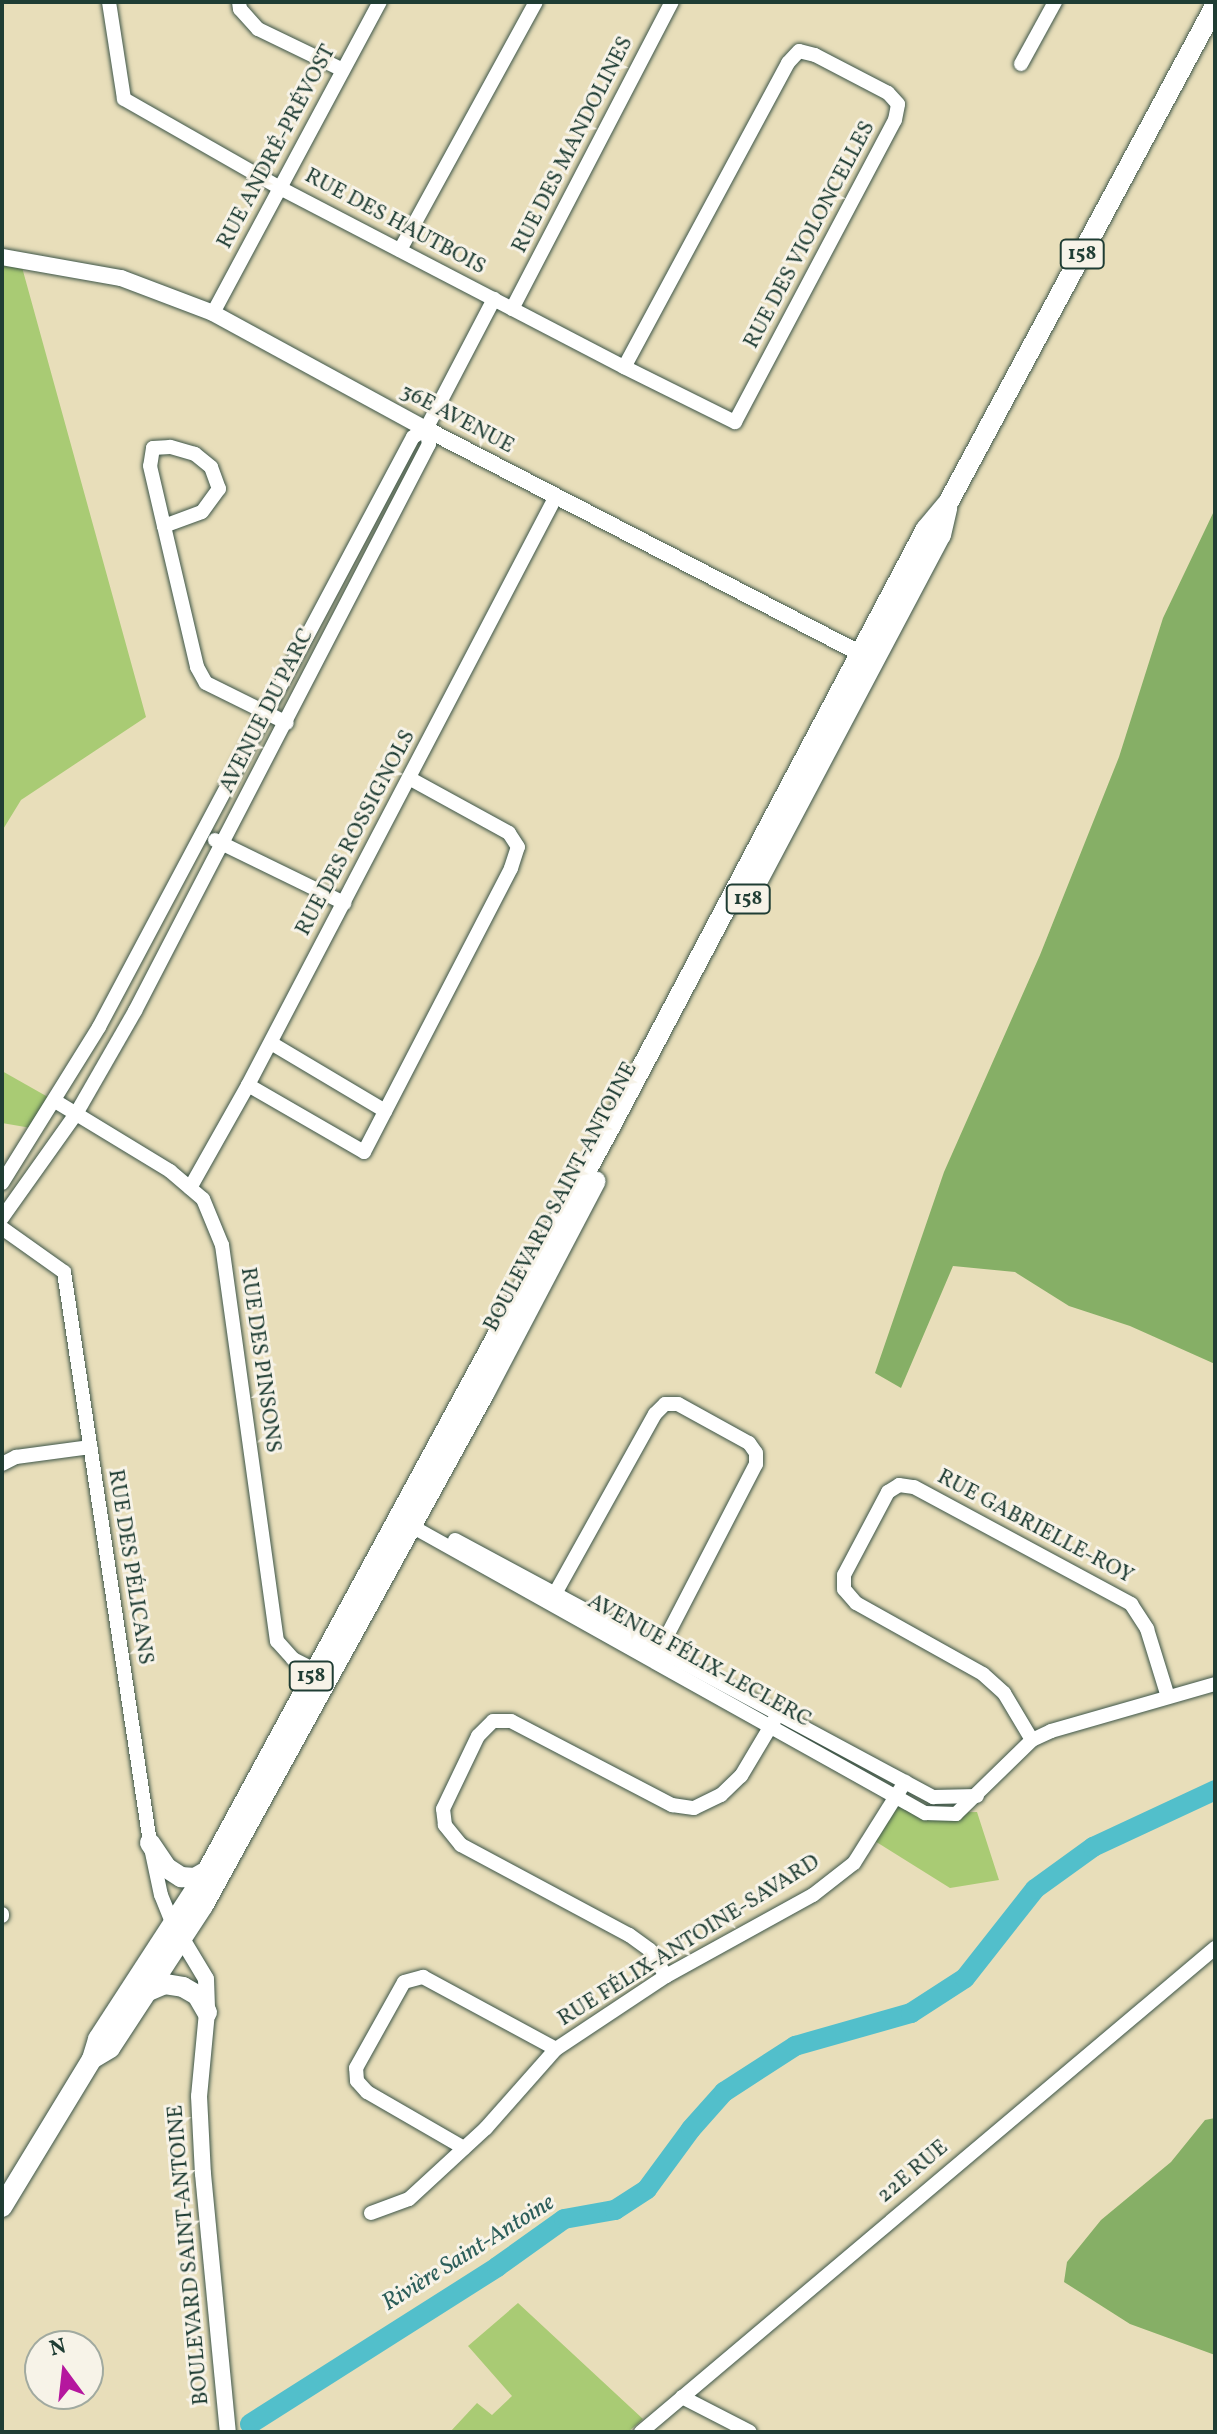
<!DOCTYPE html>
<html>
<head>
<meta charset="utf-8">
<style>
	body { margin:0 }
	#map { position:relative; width:1217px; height:2434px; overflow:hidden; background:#e8deba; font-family:Vollkorn,serif }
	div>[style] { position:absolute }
	.green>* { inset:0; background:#a9cb74 }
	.forest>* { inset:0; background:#86af66 }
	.river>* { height:20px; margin:-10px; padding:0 10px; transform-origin:10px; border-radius:10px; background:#52bfcb }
	.roads { filter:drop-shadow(0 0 2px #3d5548) drop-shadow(0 0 2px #3d5548) }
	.minor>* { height:14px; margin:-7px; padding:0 7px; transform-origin:7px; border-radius:7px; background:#fff }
	.tertiary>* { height:16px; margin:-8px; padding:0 8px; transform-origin:8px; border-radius:8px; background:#fff }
	.primary>* { height:20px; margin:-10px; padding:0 10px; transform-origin:10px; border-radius:10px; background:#fff }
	span { translate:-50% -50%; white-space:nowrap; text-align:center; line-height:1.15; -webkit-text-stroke:6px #f7f3e8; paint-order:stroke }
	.shield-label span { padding:2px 6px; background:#f7f3e8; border:2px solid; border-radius:6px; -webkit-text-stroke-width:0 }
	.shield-label { font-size:20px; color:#1f3d34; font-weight:700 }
	.street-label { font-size:22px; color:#1f3d34 }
	.water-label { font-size:24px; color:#2c5e5a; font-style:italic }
	.frame { position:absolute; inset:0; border:4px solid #1f3d34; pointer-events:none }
	.north { position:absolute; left:24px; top:2330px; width:80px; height:80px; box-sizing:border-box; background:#f7f3e8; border:2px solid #a1aaa0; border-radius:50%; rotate:345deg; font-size:22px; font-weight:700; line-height:32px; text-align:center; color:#1f3d34 }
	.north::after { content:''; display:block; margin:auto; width:28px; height:36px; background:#b5179e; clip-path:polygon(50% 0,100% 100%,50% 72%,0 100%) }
</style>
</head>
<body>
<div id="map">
	<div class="green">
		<div style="clip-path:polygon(2px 257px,20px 260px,146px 717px,21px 800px,2px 831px)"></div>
		<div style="clip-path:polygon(2px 1071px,55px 1101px,37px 1129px,2px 1123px)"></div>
		<div style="clip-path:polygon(896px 1796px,925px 1813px,977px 1812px,999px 1880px,950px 1888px,870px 1838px)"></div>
		<div style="clip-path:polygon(518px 2303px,643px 2419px,628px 2432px,450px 2432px,477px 2403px,492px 2415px,512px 2396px,468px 2346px)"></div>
	</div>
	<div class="forest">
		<div style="clip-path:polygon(1215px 509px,1215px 1364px,1130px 1326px,1069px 1306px,1015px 1272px,953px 1266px,901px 1388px,875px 1373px,944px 1172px,1040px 955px,1119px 757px,1163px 618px)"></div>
		<div style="clip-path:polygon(1215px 2118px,1215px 2355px,1130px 2324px,1064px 2282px,1067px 2262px,1101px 2220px,1171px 2162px,1205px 2120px)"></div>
	</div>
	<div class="river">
		<div style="left:250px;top:2424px;width:293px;rotate:-32.4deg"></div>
		<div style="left:497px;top:2267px;width:82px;rotate:-35.6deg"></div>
		<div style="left:564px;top:2219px;width:52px;rotate:-10deg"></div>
		<div style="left:615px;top:2210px;width:38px;rotate:-33deg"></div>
		<div style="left:647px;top:2189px;width:74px;rotate:-53.7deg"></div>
		<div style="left:691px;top:2129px;width:50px;rotate:-48.3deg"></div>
		<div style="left:724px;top:2092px;width:85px;rotate:-32.9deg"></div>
		<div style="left:795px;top:2046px;width:121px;rotate:-15.9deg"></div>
		<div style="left:911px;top:2013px;width:64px;rotate:-32.9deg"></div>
		<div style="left:965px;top:1978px;width:113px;rotate:-51.8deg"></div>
		<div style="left:1035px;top:1889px;width:72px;rotate:-35.9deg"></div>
		<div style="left:1093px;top:1847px;width:135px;rotate:-25deg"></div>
	</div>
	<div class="roads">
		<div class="minor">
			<div style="left:109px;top:2px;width:98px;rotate:81.2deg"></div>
			<div style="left:124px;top:99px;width:180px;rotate:29.7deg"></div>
			<div style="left:280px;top:188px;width:388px;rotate:27.5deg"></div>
			<div style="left:624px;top:367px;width:124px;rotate:26.4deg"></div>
			<div style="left:735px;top:422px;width:342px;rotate:-62.1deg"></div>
			<div style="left:895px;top:120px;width:16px;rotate:-79deg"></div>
			<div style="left:898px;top:104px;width:15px;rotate:-132deg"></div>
			<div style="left:888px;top:93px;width:82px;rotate:-152.5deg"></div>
			<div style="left:815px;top:55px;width:16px;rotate:-166deg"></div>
			<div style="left:799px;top:51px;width:16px;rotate:133deg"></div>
			<div style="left:788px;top:63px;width:345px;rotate:118.3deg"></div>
			<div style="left:239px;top:2px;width:7px;rotate:82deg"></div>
			<div style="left:240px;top:9px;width:27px;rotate:48deg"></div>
			<div style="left:258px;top:29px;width:94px;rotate:25.8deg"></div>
			<div style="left:1021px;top:64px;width:71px;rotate:-61.3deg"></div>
			<div style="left:400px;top:250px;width:283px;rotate:-61.3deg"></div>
			<div style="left:512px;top:309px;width:346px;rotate:-62.5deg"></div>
			<div style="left:213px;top:313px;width:353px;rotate:-61.8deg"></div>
			<div style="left:164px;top:526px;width:40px;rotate:-20.2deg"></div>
			<div style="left:202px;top:512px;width:29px;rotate:-54deg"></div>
			<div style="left:219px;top:489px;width:23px;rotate:-110deg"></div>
			<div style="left:211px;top:467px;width:21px;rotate:-141deg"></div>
			<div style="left:195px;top:454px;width:26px;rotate:-164deg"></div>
			<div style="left:170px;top:447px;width:17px;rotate:177deg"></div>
			<div style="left:153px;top:448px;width:18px;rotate:99deg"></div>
			<div style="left:150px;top:466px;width:62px;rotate:76.9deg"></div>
			<div style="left:164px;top:526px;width:145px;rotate:76.8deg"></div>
			<div style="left:197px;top:667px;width:18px;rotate:61deg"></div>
			<div style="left:206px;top:683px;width:90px;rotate:26.3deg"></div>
			<div style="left:215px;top:840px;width:144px;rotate:26deg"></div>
			<div style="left:271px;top:1043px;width:133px;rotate:30.8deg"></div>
			<div style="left:248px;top:1085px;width:134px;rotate:30deg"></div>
			<div style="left:364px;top:1152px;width:320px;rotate:-62.6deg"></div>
			<div style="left:511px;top:868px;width:22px;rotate:-72deg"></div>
			<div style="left:518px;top:847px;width:17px;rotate:-123deg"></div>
			<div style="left:509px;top:833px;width:114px;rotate:-151.2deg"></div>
			<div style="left:55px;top:1101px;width:135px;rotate:31.3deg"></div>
			<div style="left:170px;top:1171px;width:43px;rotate:40.3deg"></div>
			<div style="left:203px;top:1199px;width:50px;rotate:67.6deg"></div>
			<div style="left:222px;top:1245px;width:400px;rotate:82.1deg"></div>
			<div style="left:277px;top:1641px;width:24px;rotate:48deg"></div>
			<div style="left:293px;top:1659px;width:33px;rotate:27deg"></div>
			<div style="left:2px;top:1183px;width:184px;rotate:-58.1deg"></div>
			<div style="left:99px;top:1027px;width:668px;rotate:-61.98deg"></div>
			<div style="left:413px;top:437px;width:15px;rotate:-32deg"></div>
			<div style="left:426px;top:429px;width:147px;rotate:-62.4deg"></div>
			<div style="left:190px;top:1188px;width:118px;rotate:-60.6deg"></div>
			<div style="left:248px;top:1085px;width:665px;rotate:-62.39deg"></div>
			<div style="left:2px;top:1218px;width:128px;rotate:-54.6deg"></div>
			<div style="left:76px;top:1114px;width:119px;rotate:-60.2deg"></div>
			<div style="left:135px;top:1011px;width:639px;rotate:-62.59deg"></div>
			<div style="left:429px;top:444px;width:15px;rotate:-101deg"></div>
			<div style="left:2px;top:1228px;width:76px;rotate:35.4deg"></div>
			<div style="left:64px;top:1272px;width:577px;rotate:81.43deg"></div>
			<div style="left:150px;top:1843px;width:53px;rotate:78.1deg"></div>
			<div style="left:161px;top:1895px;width:32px;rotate:68deg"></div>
			<div style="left:2px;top:1464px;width:16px;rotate:-27deg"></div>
			<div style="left:16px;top:1457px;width:75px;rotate:-7.7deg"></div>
			<div style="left:406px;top:1523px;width:595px;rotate:29.2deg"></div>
			<div style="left:925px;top:1813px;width:31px;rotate:2deg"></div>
			<div style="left:956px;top:1814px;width:106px;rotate:-44.2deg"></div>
			<div style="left:1032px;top:1740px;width:21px;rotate:-25deg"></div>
			<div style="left:1051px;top:1731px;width:171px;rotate:-16deg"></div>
			<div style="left:455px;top:1540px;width:543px;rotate:28.27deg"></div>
			<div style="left:933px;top:1797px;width:44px;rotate:-1.3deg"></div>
			<div style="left:552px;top:1599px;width:212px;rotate:-60.9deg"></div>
			<div style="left:655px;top:1414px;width:14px;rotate:-45deg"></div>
			<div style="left:665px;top:1404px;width:13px"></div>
			<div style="left:678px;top:1404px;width:81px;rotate:28.8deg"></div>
			<div style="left:749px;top:1443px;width:12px;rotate:55deg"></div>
			<div style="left:756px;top:1453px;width:11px;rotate:90deg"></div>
			<div style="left:756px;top:1464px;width:215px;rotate:117.4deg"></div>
			<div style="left:1032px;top:1740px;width:55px;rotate:-120.8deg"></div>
			<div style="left:1004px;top:1693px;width:28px;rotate:-138deg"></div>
			<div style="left:983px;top:1674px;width:145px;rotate:-150.8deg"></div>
			<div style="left:856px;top:1603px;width:18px;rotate:-131deg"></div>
			<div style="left:844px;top:1589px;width:14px;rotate:-90deg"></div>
			<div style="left:844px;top:1575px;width:94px;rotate:-62.1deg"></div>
			<div style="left:888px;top:1492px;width:13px;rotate:-32deg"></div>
			<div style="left:899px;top:1485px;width:15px;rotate:8deg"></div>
			<div style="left:914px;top:1487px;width:247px;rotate:28.3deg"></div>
			<div style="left:1131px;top:1604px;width:30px;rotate:57deg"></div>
			<div style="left:1147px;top:1629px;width:71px;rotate:72.8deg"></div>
			<div style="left:2px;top:1914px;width:2px;rotate:90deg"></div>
			<div style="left:666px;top:1976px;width:31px;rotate:-122deg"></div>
			<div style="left:650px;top:1950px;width:26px;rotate:-144deg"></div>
			<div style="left:629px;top:1935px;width:191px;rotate:-151.8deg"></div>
			<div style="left:461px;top:1845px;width:26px;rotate:-129deg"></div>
			<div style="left:445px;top:1825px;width:16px;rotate:-97deg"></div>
			<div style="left:443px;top:1809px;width:81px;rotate:-64.4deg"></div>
			<div style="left:478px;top:1736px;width:21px;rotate:-45deg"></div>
			<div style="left:493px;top:1721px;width:18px"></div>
			<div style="left:511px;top:1721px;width:182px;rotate:27.6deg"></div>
			<div style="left:672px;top:1805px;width:22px;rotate:8deg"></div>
			<div style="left:694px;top:1808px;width:30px;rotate:-26deg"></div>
			<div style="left:721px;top:1795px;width:28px;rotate:-44deg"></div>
			<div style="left:741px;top:1776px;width:72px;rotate:-59.2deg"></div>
			<div style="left:464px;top:2148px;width:112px;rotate:-150deg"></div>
			<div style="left:367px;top:2092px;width:15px;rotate:-132deg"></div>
			<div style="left:357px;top:2081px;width:13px;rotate:-94deg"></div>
			<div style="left:356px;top:2068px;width:98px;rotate:-60.8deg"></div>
			<div style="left:404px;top:1982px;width:20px;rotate:-15deg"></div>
			<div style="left:423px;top:1977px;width:151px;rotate:28.4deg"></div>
			<div style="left:371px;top:2213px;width:40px;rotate:-20.2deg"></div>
			<div style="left:409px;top:2199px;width:105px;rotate:-42.7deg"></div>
			<div style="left:486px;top:2128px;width:106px;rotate:-48.5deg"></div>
			<div style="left:556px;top:2049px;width:132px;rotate:-33.6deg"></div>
			<div style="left:666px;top:1976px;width:168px;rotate:-28.9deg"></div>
			<div style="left:813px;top:1895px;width:52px;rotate:-38deg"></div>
			<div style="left:854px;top:1863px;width:96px;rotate:-57.8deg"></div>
			<div style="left:682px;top:2397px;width:76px;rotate:27.2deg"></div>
			<div style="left:641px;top:2432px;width:751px;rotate:-40.14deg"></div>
		</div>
		<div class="tertiary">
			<div style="left:2px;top:257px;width:121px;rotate:10deg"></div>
			<div style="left:121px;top:278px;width:98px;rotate:20.8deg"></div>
			<div style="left:213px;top:313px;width:243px;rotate:28.6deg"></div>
			<div style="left:426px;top:429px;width:501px;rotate:27.33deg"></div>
			<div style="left:176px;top:1929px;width:58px;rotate:59deg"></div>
			<div style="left:206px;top:1979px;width:33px;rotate:88deg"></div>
			<div style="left:207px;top:2012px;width:84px;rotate:95.4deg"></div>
			<div style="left:199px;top:2096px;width:78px;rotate:87.1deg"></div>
			<div style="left:203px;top:2174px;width:259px;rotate:84.5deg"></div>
		</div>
		<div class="primary">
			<div style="left:748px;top:899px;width:412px;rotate:-62.1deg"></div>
			<div style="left:941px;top:535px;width:28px;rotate:-77deg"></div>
			<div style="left:150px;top:1843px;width:30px;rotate:56deg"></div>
			<div style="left:167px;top:1868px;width:17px;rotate:33deg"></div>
			<div style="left:181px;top:1877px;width:14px;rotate:4deg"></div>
			<div style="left:195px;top:1878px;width:14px;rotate:-30deg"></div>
			<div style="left:146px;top:1992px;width:21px;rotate:-23deg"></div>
			<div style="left:165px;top:1984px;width:18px;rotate:9deg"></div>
			<div style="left:183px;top:1987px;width:16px;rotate:30deg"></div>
			<div style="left:197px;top:1995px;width:20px;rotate:60deg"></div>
			<div style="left:92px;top:2059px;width:21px;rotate:-31deg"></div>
			<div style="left:110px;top:2048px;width:170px;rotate:-56.8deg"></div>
			<div style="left:203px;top:1906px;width:586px;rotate:-61.25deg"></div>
			<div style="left:485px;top:1392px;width:238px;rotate:-62.3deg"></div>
			<div style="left:2px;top:2207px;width:173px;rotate:-58.7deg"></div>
			<div style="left:92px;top:2059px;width:21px;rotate:-73deg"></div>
			<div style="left:98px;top:2039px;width:200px;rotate:-57deg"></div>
			<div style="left:207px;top:1871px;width:842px;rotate:-61.55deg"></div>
			<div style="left:608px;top:1131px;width:681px;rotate:-62.16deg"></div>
			<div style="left:926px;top:529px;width:34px;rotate:-50deg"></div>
			<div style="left:948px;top:503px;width:564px;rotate:-61.75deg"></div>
		</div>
	</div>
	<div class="shield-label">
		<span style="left:1082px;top:254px">158</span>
		<span style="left:748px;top:899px">158</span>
		<span style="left:311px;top:1676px">158</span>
	</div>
	<div class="street-label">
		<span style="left:573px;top:145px;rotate:-63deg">RUE DES MANDOLINES</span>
		<span style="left:277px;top:147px;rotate:-62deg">RUE ANDRÉ-PRÉVOST</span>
		<span style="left:395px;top:222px;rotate:28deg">RUE DES HAUTBOIS</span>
		<span style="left:810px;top:235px;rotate:-62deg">RUE DES VIOLONCELLES</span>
		<span style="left:457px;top:419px;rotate:28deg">36E AVENUE</span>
		<span style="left:267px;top:711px;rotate:-63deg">AVENUE DU PARC</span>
		<span style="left:356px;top:833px;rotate:-62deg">RUE DES ROSSIGNOLS</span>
		<span style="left:561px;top:1197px;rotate:-62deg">BOULEVARD SAINT-ANTOINE</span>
		<span style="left:260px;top:1360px;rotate:82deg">RUE DES PINSONS</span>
		<span style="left:1035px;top:1527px;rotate:28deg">RUE GABRIELLE-ROY</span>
		<span style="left:130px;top:1567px;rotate:81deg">RUE DES PÉLICANS</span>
		<span style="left:699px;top:1661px;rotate:29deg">AVENUE FÉLIX-LECLERC</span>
		<span style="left:689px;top:1941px;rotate:-32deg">RUE FÉLIX-ANTOINE-SAVARD</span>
		<span style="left:913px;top:2172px;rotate:-40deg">22E RUE</span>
		<span style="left:189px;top:2255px;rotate:-95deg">BOULEVARD SAINT-ANTOINE</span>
	</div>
	<div class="water-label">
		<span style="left:469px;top:2254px;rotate:-32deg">Rivière Saint-Antoine</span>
	</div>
	<div class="frame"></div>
	<div class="north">N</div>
</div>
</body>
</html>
